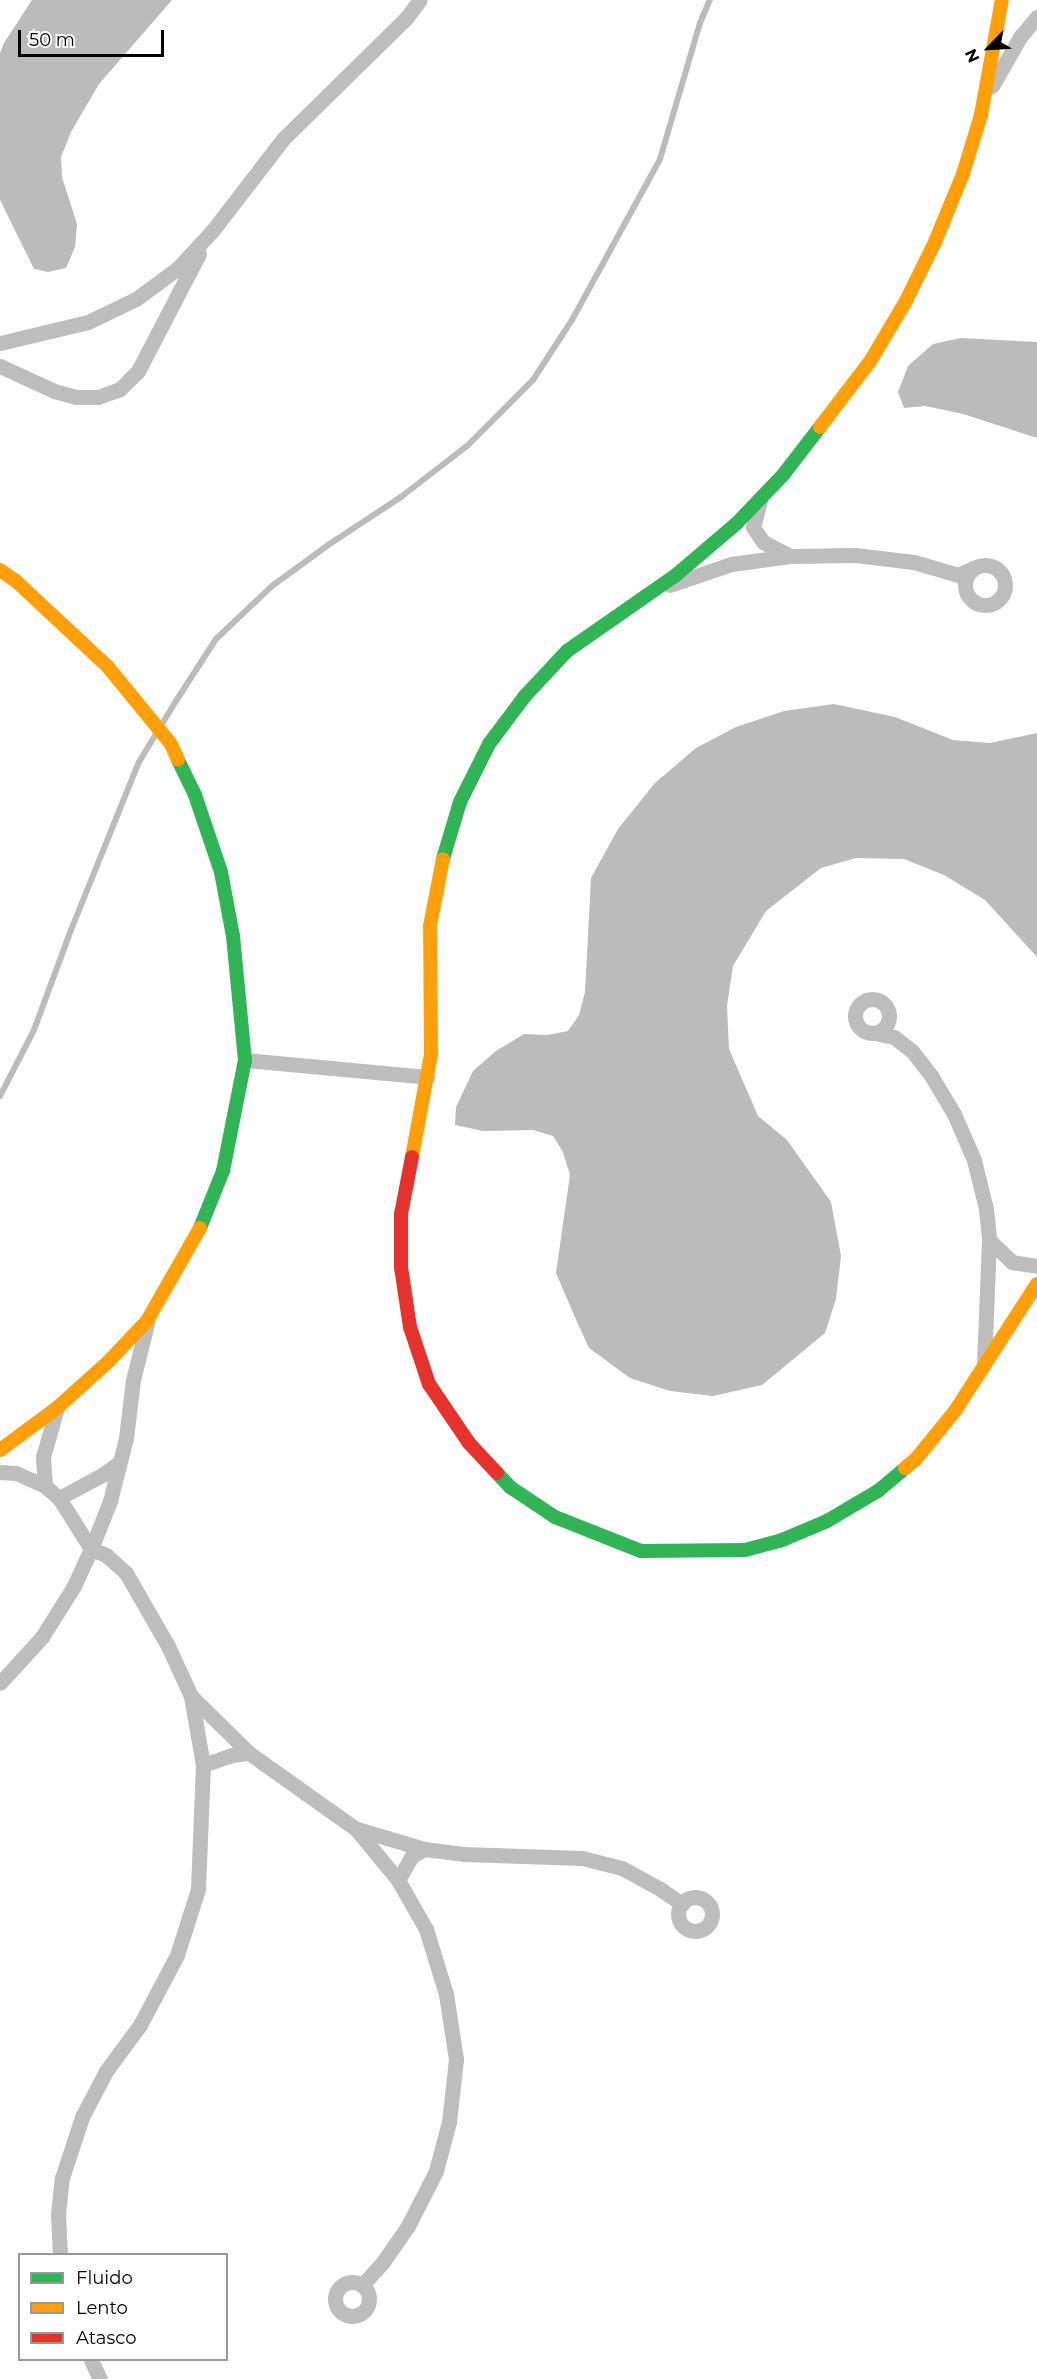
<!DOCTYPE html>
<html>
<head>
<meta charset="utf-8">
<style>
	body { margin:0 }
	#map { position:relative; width:1037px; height:2379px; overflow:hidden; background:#fff; font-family:Montserrat,sans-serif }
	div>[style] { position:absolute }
	.water>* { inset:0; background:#bbb }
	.stream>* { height:6px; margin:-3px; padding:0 3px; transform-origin:3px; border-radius:3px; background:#bbb }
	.street>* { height:15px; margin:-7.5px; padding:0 7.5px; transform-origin:7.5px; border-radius:7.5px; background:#bdbdbd }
	.street>.ring { margin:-7.5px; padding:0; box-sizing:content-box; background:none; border:15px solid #bdbdbd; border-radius:50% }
	.fast>* { height:14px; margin:-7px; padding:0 7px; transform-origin:7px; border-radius:7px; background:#30b455 }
	.slow>* { height:14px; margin:-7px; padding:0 7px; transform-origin:7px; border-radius:7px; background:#ff9f0a }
	.jam>* { height:14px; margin:-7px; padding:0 7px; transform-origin:7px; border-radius:7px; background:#e5322d }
	span { translate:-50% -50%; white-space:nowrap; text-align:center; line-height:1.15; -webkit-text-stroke:4.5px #fff; paint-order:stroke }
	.legend { position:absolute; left:18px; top:2253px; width:210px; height:108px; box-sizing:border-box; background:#fff; border:2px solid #999; margin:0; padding:8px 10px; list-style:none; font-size:18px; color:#000 }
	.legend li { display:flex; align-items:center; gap:12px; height:30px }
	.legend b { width:30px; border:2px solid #999 }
	.north { position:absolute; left:959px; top:18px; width:60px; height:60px; -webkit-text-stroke:4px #fff; paint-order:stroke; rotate:245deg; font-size:16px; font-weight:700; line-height:24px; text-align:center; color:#000 }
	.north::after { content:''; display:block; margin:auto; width:21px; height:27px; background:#000; clip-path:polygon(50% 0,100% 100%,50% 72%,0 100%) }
	.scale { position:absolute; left:18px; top:30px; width:146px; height:27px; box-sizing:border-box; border:3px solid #000; border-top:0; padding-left:8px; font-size:18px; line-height:21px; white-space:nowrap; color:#000; -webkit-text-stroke:4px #fff; paint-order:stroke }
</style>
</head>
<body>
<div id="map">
	<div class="water">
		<div style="clip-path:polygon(32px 0,172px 0,99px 84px,71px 132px,61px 157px,62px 177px,77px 224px,75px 247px,66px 268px,48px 272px,34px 269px,0 200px,0 53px,4px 43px)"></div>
		<div style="clip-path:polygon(961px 338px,1037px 342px,1037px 438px,963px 414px,925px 406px,904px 408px,898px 392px,908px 366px,933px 344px)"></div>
		<div style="clip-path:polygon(834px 704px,895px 717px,953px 740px,990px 743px,1037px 733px,1037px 957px,985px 900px,944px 875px,904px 859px,856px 858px,821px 868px,766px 911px,733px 966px,727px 1006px,729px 1049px,758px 1116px,787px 1140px,831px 1202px,841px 1256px,836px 1299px,825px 1333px,762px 1385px,713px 1396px,670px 1391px,630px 1378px,589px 1348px,577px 1322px,556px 1273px,570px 1175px,563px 1152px,553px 1136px,533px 1130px,483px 1131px,455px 1125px,456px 1107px,473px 1071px,496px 1051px,524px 1034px,547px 1035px,568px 1031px,579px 1015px,585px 992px,591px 878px,618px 829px,655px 783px,696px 748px,736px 727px,784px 711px)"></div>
	</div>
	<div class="stream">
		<div style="left:0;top:1096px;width:74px;rotate:-62.7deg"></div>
		<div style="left:34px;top:1030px;width:107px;rotate:-69.7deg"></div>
		<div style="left:71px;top:930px;width:181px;rotate:-68deg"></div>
		<div style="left:139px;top:762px;width:71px;rotate:-58.8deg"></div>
		<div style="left:176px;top:701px;width:74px;rotate:-57.2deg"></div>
		<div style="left:216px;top:639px;width:77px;rotate:-43.4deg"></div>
		<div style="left:272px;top:586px;width:73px;rotate:-36.1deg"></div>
		<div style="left:331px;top:543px;width:84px;rotate:-33.3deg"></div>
		<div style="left:401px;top:497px;width:83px;rotate:-37.7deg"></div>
		<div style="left:467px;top:446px;width:93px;rotate:-45deg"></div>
		<div style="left:533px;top:380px;width:72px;rotate:-57deg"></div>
		<div style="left:572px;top:320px;width:183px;rotate:-61.3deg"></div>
		<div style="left:660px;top:159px;width:142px;rotate:-73.6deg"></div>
		<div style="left:700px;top:23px;width:25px;rotate:-67deg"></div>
	</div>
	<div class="street">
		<div style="left:992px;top:86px;width:56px;rotate:-60.3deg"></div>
		<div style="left:1020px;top:37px;width:26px;rotate:-50deg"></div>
		<div style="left:0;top:343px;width:90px;rotate:-13.4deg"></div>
		<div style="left:88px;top:322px;width:53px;rotate:-25.6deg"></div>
		<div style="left:136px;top:299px;width:52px;rotate:-36.4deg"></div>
		<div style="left:178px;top:268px;width:52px;rotate:-47.4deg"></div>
		<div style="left:213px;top:230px;width:115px;rotate:-52.4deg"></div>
		<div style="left:283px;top:139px;width:174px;rotate:-44.5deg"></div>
		<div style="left:407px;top:17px;width:21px;rotate:-53deg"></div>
		<div style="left:0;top:366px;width:60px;rotate:24.8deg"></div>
		<div style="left:54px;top:391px;width:23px;rotate:15deg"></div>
		<div style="left:76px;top:397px;width:22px"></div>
		<div style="left:98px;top:397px;width:23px;rotate:-20deg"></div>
		<div style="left:120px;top:389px;width:25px;rotate:-45deg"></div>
		<div style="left:138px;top:371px;width:132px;rotate:-62.5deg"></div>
		<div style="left:760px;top:501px;width:27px;rotate:105deg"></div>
		<div style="left:753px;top:527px;width:18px;rotate:56deg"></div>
		<div style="left:763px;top:542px;width:31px;rotate:27deg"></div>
		<div class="ring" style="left:965px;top:565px;width:25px;height:25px"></div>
		<div style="left:670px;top:585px;width:65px;rotate:-19deg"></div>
		<div style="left:731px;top:564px;width:61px;rotate:-7.6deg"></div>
		<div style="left:791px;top:556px;width:64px;rotate:-0.9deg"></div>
		<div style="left:855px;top:555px;width:59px;rotate:6.8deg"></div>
		<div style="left:914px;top:562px;width:46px;rotate:16.5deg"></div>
		<div style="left:958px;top:575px;width:17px;rotate:-25deg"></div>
		<div class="ring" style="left:855px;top:999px;width:19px;height:19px"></div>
		<div style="left:875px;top:1033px;width:19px;rotate:12deg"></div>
		<div style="left:894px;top:1037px;width:23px;rotate:38deg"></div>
		<div style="left:912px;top:1051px;width:33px;rotate:52deg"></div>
		<div style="left:932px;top:1077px;width:43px;rotate:59.3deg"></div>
		<div style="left:954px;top:1114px;width:50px;rotate:66.5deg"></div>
		<div style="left:974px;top:1160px;width:50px;rotate:76.2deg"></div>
		<div style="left:986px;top:1209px;width:31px;rotate:84deg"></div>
		<div style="left:989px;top:1240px;width:123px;rotate:92.3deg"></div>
		<div style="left:245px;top:1060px;width:183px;rotate:5.3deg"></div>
		<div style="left:989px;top:1240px;width:32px;rotate:44deg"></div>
		<div style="left:1012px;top:1262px;width:25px;rotate:9deg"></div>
		<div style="left:0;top:1472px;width:16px;rotate:4deg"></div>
		<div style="left:16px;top:1473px;width:32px;rotate:24deg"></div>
		<div style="left:45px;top:1486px;width:18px;rotate:41deg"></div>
		<div style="left:59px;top:1498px;width:60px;rotate:57.9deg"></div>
		<div style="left:91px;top:1549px;width:41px;rotate:114.7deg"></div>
		<div style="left:74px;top:1586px;width:60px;rotate:122.1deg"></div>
		<div style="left:42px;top:1637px;width:62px;rotate:132.4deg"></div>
		<div style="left:45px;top:1486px;width:29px;rotate:-94deg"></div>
		<div style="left:43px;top:1457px;width:51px;rotate:-74.1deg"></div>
		<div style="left:59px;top:1498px;width:49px;rotate:-28.1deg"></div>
		<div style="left:102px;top:1475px;width:21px;rotate:-35deg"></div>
		<div style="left:191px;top:1696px;width:81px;rotate:44.5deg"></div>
		<div style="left:249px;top:1753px;width:131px;rotate:35.4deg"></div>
		<div style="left:356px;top:1829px;width:66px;rotate:50.5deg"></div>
		<div style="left:398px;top:1880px;width:56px;rotate:60.3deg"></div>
		<div style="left:426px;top:1929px;width:68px;rotate:72.9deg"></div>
		<div style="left:446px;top:1994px;width:66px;rotate:81.3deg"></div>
		<div style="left:456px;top:2059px;width:63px;rotate:96.3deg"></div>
		<div style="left:449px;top:2122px;width:51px;rotate:104.9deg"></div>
		<div style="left:436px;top:2171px;width:62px;rotate:117deg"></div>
		<div style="left:408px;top:2226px;width:44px;rotate:124.8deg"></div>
		<div style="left:383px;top:2262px;width:31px;rotate:132deg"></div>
		<div style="left:203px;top:1765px;width:31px;rotate:-19deg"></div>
		<div style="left:232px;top:1755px;width:17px;rotate:-7deg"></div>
		<div style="left:357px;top:1829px;width:70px;rotate:16.6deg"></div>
		<div style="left:424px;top:1849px;width:38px;rotate:7deg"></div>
		<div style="left:462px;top:1854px;width:120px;rotate:1.9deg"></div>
		<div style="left:582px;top:1858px;width:41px;rotate:14deg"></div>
		<div style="left:622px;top:1868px;width:43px;rotate:28.9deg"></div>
		<div style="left:660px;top:1889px;width:27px;rotate:34deg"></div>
		<div style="left:398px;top:1880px;width:28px;rotate:-60deg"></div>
		<div style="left:412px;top:1856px;width:14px;rotate:-30deg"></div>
		<div class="ring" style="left:678px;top:1897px;width:19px;height:19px"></div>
		<div style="left:60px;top:2254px;width:40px;rotate:-92.9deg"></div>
		<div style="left:58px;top:2214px;width:36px;rotate:-84deg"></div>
		<div style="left:62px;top:2178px;width:64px;rotate:-71.8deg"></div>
		<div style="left:82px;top:2117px;width:52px;rotate:-62.4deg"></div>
		<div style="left:106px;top:2071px;width:57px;rotate:-53.5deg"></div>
		<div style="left:140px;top:2025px;width:79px;rotate:-62.1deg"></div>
		<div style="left:177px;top:1955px;width:69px;rotate:-72.3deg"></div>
		<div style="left:198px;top:1889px;width:124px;rotate:-87.7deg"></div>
		<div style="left:203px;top:1765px;width:70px;rotate:-99.9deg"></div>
		<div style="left:191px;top:1696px;width:55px;rotate:-114.7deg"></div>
		<div style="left:168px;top:1646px;width:84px;rotate:-119.9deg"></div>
		<div style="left:126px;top:1573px;width:27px;rotate:-138deg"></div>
		<div style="left:106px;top:1555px;width:16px;rotate:-158deg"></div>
		<div style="left:91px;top:1549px;width:52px;rotate:-68.4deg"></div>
		<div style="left:110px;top:1501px;width:65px;rotate:-75.7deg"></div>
		<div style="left:126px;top:1438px;width:58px;rotate:-83.1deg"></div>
		<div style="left:133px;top:1380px;width:58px;rotate:-76deg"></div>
		<div class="ring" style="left:335px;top:2282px;width:19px;height:19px"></div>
		<div style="left:91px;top:2360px;width:21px;rotate:65deg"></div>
	</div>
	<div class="fast">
		<div style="left:178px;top:760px;width:39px;rotate:64deg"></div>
		<div style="left:195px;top:795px;width:81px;rotate:71.3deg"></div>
		<div style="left:221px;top:872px;width:65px;rotate:79.4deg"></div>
		<div style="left:233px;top:936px;width:125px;rotate:84.5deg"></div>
		<div style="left:245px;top:1060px;width:113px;rotate:101.2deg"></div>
		<div style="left:223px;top:1171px;width:61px;rotate:112deg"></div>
		<div style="left:443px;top:859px;width:59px;rotate:-73.4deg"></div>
		<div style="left:460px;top:802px;width:65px;rotate:-63.4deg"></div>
		<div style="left:489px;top:744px;width:60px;rotate:-53.1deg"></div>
		<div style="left:525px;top:696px;width:62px;rotate:-47deg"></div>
		<div style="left:567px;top:651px;width:133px;rotate:-34.9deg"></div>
		<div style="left:676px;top:575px;width:80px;rotate:-40.4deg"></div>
		<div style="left:737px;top:523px;width:66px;rotate:-46.2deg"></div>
		<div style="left:783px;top:475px;width:61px;rotate:-52.4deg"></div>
		<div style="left:497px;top:1473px;width:19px;rotate:47deg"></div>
		<div style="left:510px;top:1487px;width:54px;rotate:33.7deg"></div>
		<div style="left:555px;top:1517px;width:92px;rotate:21.6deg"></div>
		<div style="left:641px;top:1551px;width:104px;rotate:-0.6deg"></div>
		<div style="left:745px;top:1550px;width:38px;rotate:-15deg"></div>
		<div style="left:782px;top:1540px;width:49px;rotate:-22.9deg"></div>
		<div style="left:827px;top:1521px;width:59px;rotate:-30.5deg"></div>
		<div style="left:878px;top:1491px;width:35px;rotate:-40deg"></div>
	</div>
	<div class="slow">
		<div style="left:820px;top:427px;width:84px;rotate:-52.7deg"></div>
		<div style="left:871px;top:360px;width:69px;rotate:-59.3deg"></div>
		<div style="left:906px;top:301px;width:66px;rotate:-63.8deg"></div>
		<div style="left:935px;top:242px;width:74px;rotate:-67.6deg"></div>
		<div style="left:963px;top:174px;width:62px;rotate:-73deg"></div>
		<div style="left:981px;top:115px;width:117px;rotate:-79.7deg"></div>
		<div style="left:0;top:570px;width:21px;rotate:35deg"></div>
		<div style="left:17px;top:582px;width:125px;rotate:43deg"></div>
		<div style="left:108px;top:667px;width:99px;rotate:50.7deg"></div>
		<div style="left:171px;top:744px;width:17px;rotate:66deg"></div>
		<div style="left:412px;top:1157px;width:105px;rotate:-79.5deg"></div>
		<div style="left:431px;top:1054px;width:128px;rotate:-90.4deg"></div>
		<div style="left:430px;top:926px;width:68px;rotate:-79deg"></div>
		<div style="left:0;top:1450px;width:71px;rotate:-36.4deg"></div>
		<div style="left:57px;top:1408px;width:70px;rotate:-42.1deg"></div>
		<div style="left:109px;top:1361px;width:55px;rotate:-46.5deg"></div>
		<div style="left:147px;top:1321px;width:107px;rotate:-60.3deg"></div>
		<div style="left:905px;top:1468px;width:14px;rotate:-39deg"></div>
		<div style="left:916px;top:1459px;width:62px;rotate:-50.9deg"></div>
		<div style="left:955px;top:1411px;width:151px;rotate:-57.2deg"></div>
	</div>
	<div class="jam">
		<div style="left:412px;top:1157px;width:58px;rotate:100.9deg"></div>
		<div style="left:401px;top:1214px;width:53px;rotate:90deg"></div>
		<div style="left:401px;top:1267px;width:61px;rotate:81.5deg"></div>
		<div style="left:410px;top:1327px;width:60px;rotate:71.6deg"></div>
		<div style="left:429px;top:1384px;width:71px;rotate:55.9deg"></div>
		<div style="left:469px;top:1443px;width:41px;rotate:47deg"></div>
	</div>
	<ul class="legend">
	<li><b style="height:8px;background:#30b455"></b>Fluido</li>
	<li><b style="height:8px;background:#ff9f0a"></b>Lento</li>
	<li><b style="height:8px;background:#e5322d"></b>Atasco</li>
	</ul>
	<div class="north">N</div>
	<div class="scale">50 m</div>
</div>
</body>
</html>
